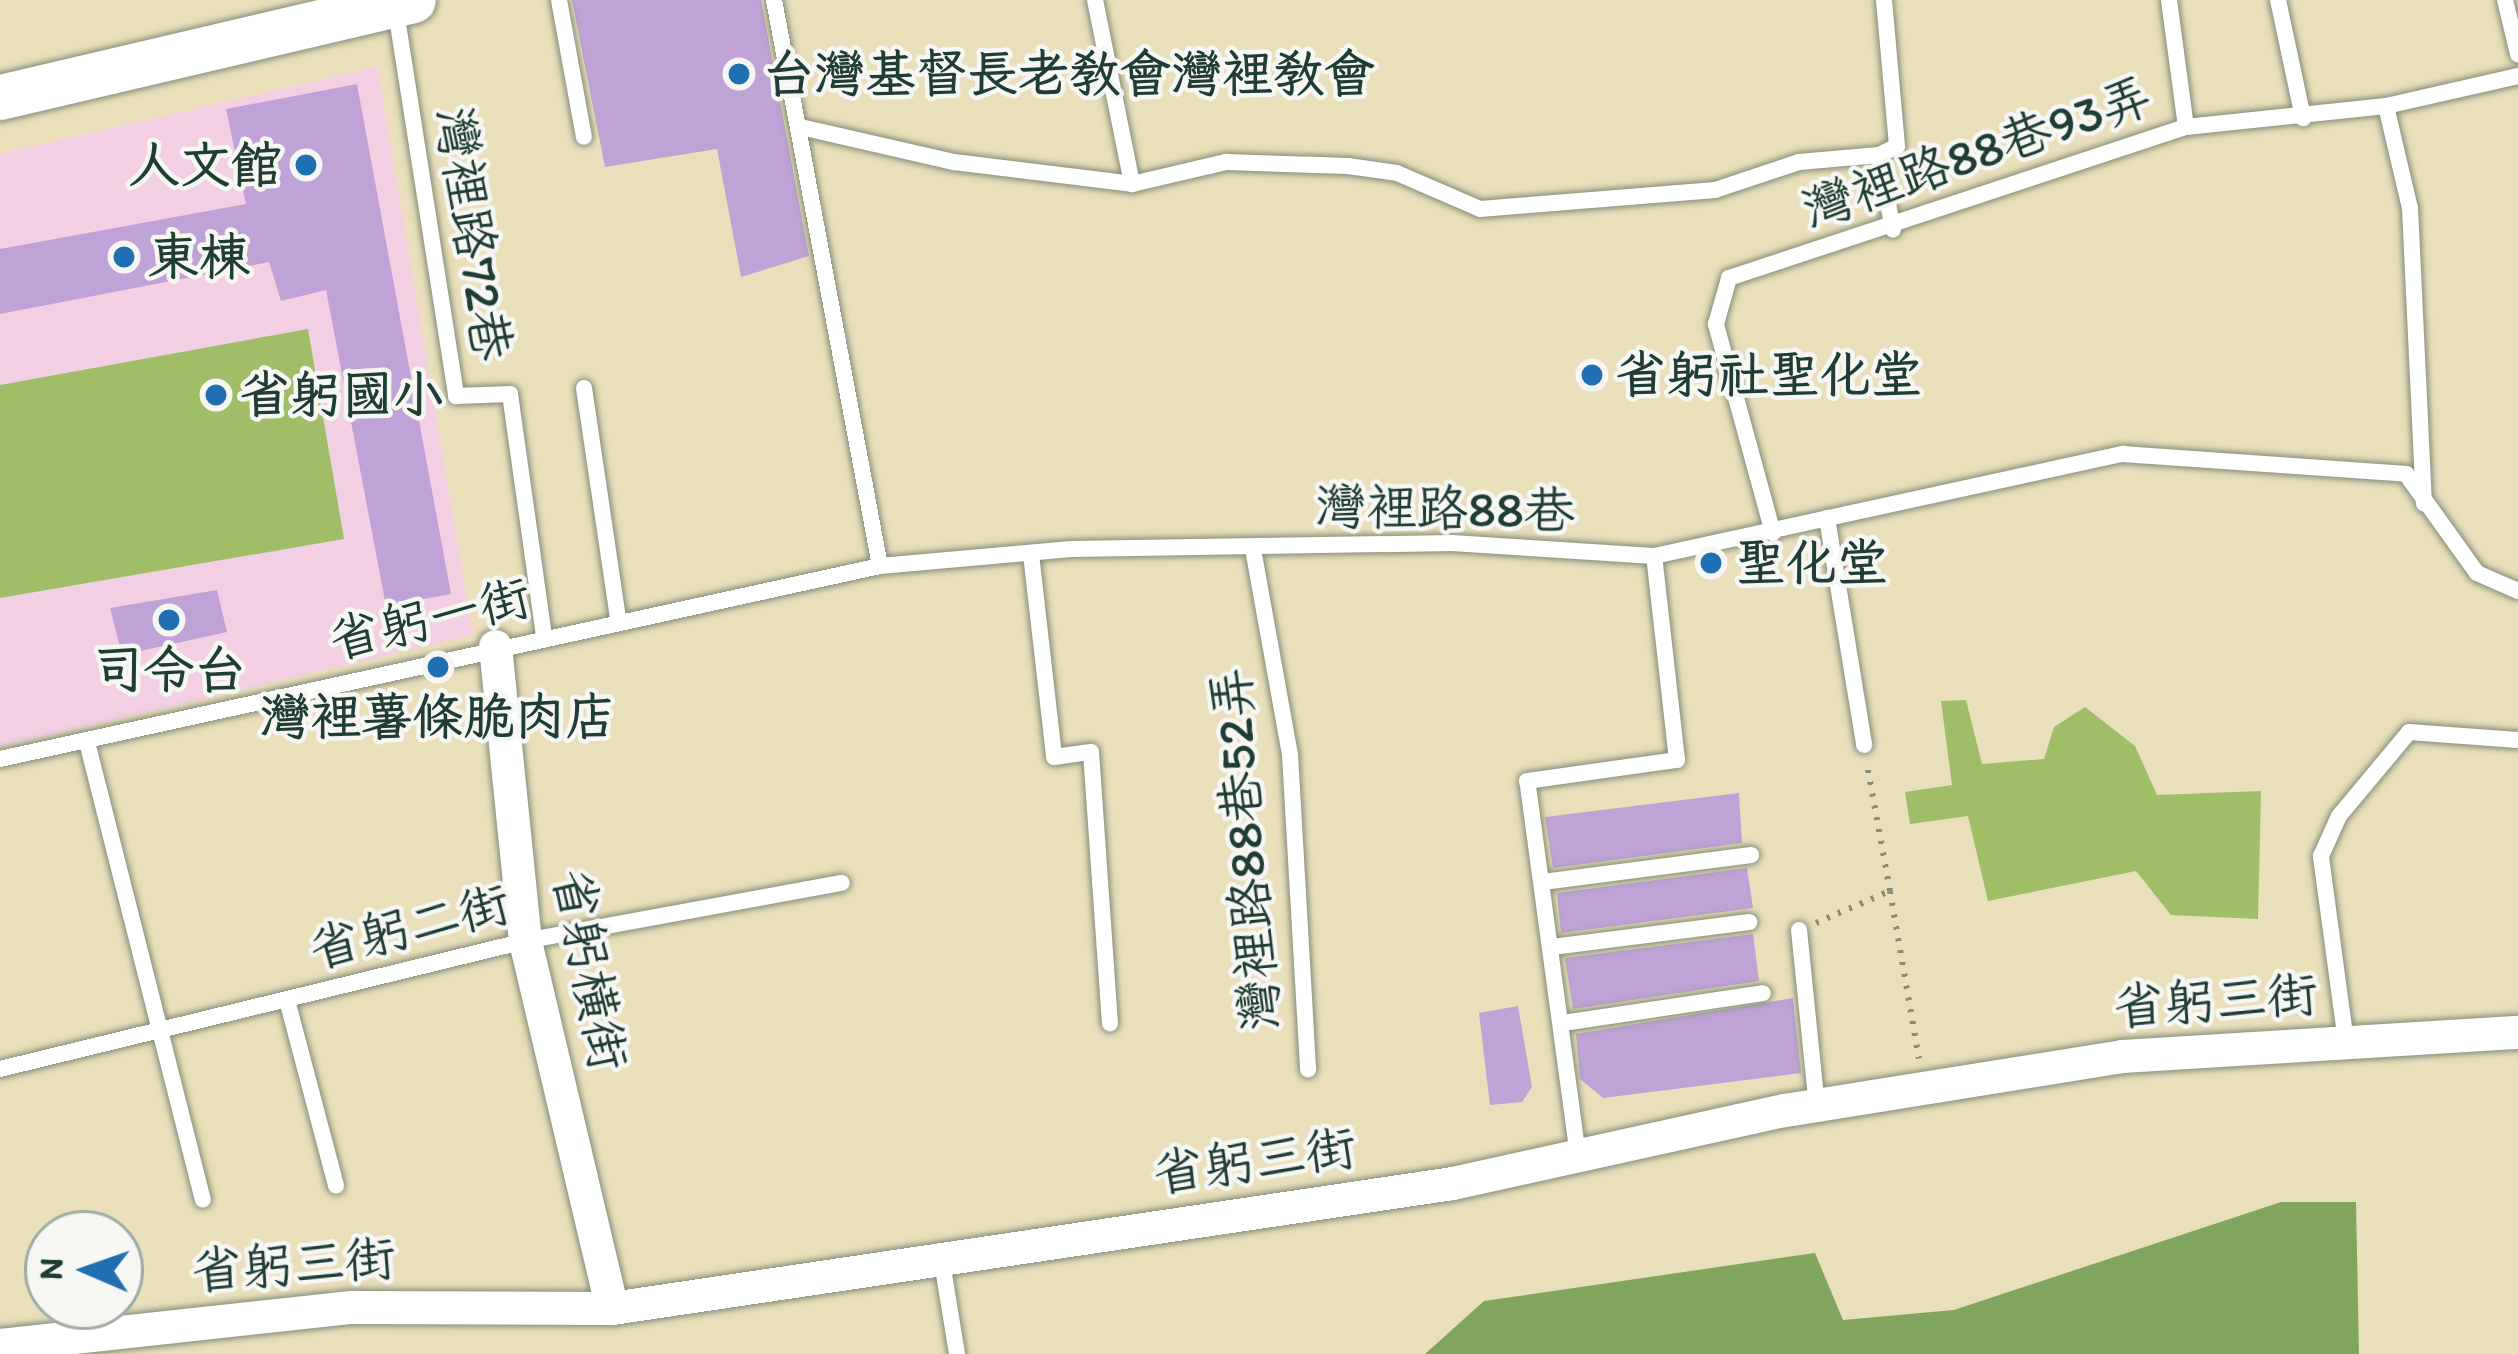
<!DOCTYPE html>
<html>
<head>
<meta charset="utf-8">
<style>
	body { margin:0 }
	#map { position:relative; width:2518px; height:1354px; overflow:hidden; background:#eadfbb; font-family:Itim,"LXGW WenKai TC",sans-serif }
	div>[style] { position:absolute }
	.built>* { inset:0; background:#f2cfe2 }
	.green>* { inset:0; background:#a0be67 }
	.forest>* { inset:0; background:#80a55c }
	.building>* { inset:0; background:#c0a3d6 }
	.path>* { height:6px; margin-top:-3px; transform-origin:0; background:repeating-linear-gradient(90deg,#848e78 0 3px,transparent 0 12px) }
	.roads { filter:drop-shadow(0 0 3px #848e78) drop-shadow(0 0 3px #848e78) }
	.lane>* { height:16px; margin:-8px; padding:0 8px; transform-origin:8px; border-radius:8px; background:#fff }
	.street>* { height:33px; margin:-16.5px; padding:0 16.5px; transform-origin:16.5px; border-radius:16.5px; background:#fff }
	.secondary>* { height:45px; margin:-22.5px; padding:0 22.5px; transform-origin:22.5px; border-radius:22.5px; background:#fff }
	.dots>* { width:33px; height:33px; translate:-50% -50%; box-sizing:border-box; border:6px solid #f6f6f2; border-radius:50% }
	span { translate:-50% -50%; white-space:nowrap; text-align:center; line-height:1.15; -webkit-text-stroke:9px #f6f6f2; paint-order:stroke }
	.poi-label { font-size:51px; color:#1f3d34; font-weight:700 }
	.left { translate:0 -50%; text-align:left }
	.right { translate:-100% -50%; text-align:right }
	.street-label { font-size:51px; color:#1f3d34 }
	.north { position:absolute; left:24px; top:1210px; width:120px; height:120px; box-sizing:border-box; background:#f6f6f2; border:3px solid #a0aca6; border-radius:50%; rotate:272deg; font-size:33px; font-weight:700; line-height:48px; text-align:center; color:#1f3d34 }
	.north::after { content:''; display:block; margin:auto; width:42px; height:54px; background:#1f6fb2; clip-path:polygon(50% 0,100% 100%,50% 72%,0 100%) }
</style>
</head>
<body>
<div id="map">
	<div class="built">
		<div style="clip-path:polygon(377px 67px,473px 635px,0 747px,0 154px)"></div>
	</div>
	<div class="green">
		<div style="clip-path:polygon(308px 329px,344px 539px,0 598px,0 385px)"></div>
		<div style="clip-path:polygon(1966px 700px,1982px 764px,2044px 759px,2054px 727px,2085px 707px,2135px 746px,2157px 795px,2261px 791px,2258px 919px,2171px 915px,2136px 871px,1988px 901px,1968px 816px,1910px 824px,1905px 792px,1952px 785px,1941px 701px)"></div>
	</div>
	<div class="forest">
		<div style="clip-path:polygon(2281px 1202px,2356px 1202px,2359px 1354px,1425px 1354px,1484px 1301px,1815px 1253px,1843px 1320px,1954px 1310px)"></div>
	</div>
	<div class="building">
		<div style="clip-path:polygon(572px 0,761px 0,809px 256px,741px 277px,717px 149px,605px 167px)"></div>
		<div style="clip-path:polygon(357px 84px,451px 594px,386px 606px,326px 290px,281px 301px,269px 262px,0 314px,0 249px,246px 204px,226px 109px)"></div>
		<div style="clip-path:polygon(217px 590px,227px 632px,122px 655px,110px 608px)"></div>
		<div style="clip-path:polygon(1739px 793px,1742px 843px,1553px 868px,1545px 817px)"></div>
		<div style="clip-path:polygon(1747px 868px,1753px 908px,1561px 933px,1557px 893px)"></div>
		<div style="clip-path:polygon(1753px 934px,1759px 981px,1573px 1009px,1565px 958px)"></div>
		<div style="clip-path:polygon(1793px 998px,1801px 1073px,1603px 1098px,1580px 1079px,1576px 1034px)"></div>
		<div style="clip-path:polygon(1518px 1006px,1532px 1087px,1522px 1102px,1490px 1105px,1479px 1013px)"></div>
	</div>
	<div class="path">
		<div style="left:1890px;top:891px;width:170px;rotate:80.2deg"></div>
		<div style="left:1816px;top:923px;width:81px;rotate:-23.4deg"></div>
		<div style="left:1890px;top:891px;width:128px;rotate:-100.3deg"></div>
	</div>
	<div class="roads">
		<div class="lane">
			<div style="left:559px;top:0;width:139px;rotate:79.7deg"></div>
			<div style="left:774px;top:0;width:576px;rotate:79.39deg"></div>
			<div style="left:1095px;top:0;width:188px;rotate:78.6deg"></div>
			<div style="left:1884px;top:0;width:147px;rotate:84.9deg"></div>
			<div style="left:1897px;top:146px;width:20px;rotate:153deg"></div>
			<div style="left:1879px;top:155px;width:76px;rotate:79.4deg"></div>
			<div style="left:2169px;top:0;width:128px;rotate:82.4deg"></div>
			<div style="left:2278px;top:0;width:121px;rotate:78deg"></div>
			<div style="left:2505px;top:0;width:56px;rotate:76.5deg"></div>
			<div style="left:395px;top:5px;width:396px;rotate:81.1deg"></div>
			<div style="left:456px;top:396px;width:54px;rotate:-2.1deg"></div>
			<div style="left:510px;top:394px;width:243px;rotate:82deg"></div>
			<div style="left:2386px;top:106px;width:105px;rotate:76.8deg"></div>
			<div style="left:2410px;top:208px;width:296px;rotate:87.3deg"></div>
			<div style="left:805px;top:128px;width:153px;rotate:12.9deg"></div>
			<div style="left:954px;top:162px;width:179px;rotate:7deg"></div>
			<div style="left:1132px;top:184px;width:97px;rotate:-13.2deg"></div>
			<div style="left:1226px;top:162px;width:122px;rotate:1.9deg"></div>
			<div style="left:1348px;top:166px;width:49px;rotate:8.1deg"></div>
			<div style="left:1397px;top:173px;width:90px;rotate:23.4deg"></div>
			<div style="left:1480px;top:209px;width:236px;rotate:-4.6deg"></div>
			<div style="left:1715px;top:190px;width:89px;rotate:-18.4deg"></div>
			<div style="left:1799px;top:162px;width:80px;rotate:-5deg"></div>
			<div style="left:584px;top:388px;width:233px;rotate:81.6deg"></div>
			<div style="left:1827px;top:518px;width:230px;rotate:80.7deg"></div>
			<div style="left:1773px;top:533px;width:217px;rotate:-105.3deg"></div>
			<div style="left:1716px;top:324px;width:48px;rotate:-74.2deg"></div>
			<div style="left:1729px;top:278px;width:481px;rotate:-18.3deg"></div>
			<div style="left:2186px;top:127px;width:201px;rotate:-6deg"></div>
			<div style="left:2386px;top:106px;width:135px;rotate:-12.8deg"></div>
			<div style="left:1253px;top:549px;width:209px;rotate:79.8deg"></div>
			<div style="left:1290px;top:755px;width:315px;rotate:86.7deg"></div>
			<div style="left:1031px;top:554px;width:204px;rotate:83.5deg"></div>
			<div style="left:1054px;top:757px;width:37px;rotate:-8deg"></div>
			<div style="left:1091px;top:752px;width:272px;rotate:86deg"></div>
			<div style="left:87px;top:742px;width:472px;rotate:75.8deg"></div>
			<div style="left:0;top:759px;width:901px;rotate:-12.37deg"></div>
			<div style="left:880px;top:566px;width:192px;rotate:-5.1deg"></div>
			<div style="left:1071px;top:549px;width:381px;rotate:-0.9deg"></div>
			<div style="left:1452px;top:543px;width:202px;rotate:3.7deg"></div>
			<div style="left:1654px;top:556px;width:480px;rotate:-12.3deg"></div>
			<div style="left:2123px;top:454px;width:284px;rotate:4deg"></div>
			<div style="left:2406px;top:474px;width:122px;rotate:54.4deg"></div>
			<div style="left:2477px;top:573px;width:45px;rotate:23.7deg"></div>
			<div style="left:1543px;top:882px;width:210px;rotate:-7.4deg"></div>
			<div style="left:1799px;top:930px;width:177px;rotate:84.2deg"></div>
			<div style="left:1552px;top:947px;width:199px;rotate:-7.2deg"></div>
			<div style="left:287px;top:1000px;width:192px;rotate:75.2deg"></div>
			<div style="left:1563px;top:1023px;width:202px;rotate:-8.5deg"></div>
			<div style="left:2346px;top:1042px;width:188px;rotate:-97.7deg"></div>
			<div style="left:2321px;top:856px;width:44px;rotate:-65.8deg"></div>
			<div style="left:2339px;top:816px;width:109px;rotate:-50.2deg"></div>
			<div style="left:2409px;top:732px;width:109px;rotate:4.2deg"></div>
			<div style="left:0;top:1069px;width:540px;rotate:-13.7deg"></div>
			<div style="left:525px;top:941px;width:322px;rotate:-10.4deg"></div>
			<div style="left:1578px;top:1156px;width:378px;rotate:-97.7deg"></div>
			<div style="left:1527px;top:781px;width:151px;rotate:-8deg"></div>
			<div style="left:1677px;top:760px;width:205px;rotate:-96.4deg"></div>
			<div style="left:942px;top:1262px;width:93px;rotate:80.7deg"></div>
		</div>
		<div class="street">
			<div style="left:495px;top:646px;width:297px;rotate:84.2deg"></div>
			<div style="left:525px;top:941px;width:377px;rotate:76.7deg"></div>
			<div style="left:0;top:1345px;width:353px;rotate:-6.2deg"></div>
			<div style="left:351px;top:1307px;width:261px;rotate:0.2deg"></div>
			<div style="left:612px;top:1308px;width:849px;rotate:-8.46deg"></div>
			<div style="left:1452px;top:1183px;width:341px;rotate:-12.4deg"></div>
			<div style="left:1785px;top:1110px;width:341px;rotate:-9.1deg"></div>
			<div style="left:2122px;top:1056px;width:397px;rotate:-3.5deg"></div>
		</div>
		<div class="secondary">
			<div style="left:0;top:97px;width:424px;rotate:-13.2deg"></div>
		</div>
	</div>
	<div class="dots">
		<div style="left:739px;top:74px;background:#1f6fb2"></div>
		<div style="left:306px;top:165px;background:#1f6fb2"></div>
		<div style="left:124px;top:257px;background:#1f6fb2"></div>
		<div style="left:1592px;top:375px;background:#1f6fb2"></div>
		<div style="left:216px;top:395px;background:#1f6fb2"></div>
		<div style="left:1711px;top:563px;background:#1f6fb2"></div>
		<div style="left:169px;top:620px;background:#1f6fb2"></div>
		<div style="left:438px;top:667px;background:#1f6fb2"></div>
	</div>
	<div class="poi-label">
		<span class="left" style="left:763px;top:74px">台灣基督長老教會灣裡教會</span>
		<span class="right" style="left:282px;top:165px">人文館</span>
		<span class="left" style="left:148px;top:257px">東棟</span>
		<span class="left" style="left:1616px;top:375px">省躬社聖化堂</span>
		<span class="left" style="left:240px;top:395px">省躬國小</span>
		<span class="left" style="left:1735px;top:563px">聖化堂</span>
		<span style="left:169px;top:670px">司令台</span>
		<span style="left:438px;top:717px">灣裡薯條脆肉店</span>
	</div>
	<div class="street-label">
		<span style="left:1977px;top:153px;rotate:-19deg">灣裡路88巷93弄</span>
		<span style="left:473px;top:234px;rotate:81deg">灣裡路72巷</span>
		<span style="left:1445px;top:509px;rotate:1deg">灣裡路88巷</span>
		<span style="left:430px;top:619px;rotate:-13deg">省躬一街</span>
		<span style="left:1246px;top:849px;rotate:-95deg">灣裡路88巷52弄</span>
		<span style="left:410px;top:927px;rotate:-14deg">省躬二街</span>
		<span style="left:590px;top:970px;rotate:79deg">省躬橫街</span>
		<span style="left:2216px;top:1001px;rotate:-4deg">省躬三街</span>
		<span style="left:1255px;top:1161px;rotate:-8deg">省躬三街</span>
		<span style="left:294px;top:1265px;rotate:-4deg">省躬三街</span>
	</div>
	<div class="north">N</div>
</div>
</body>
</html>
